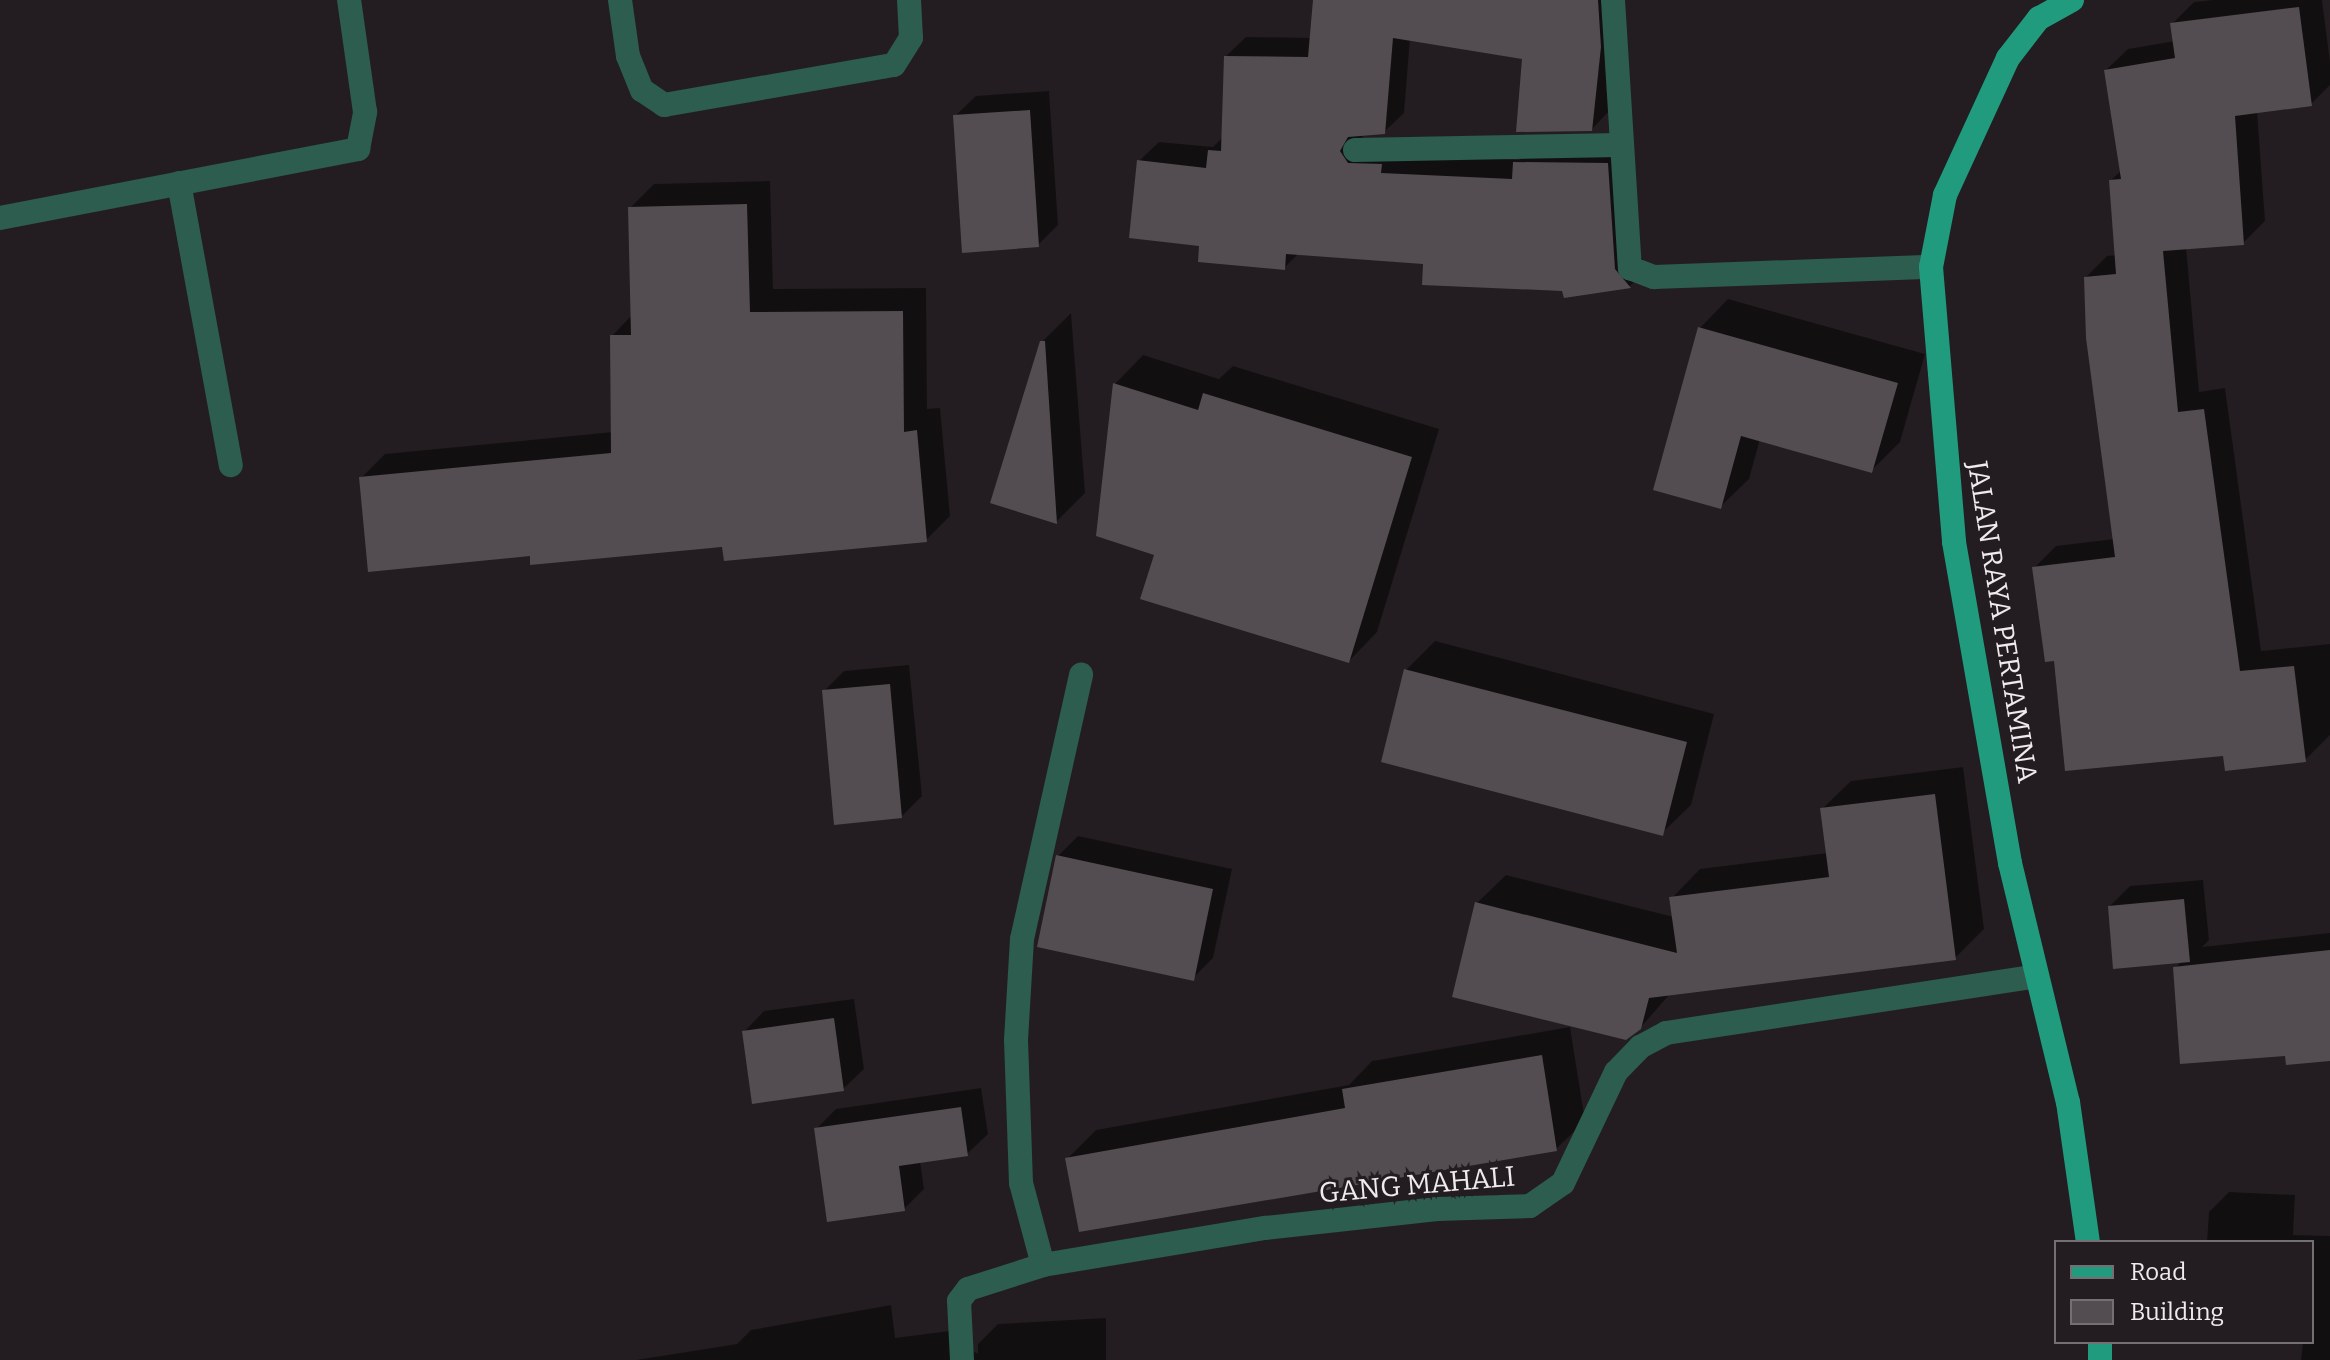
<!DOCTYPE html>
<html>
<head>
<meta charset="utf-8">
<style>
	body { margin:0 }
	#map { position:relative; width:2330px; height:1360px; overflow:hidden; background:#231d21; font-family:Bitter,serif }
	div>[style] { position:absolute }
	.shadow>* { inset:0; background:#0007 }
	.building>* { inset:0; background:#534d51 }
	.street>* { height:24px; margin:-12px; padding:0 12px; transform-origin:12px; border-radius:12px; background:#2c5d4f }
	.primary>* { height:24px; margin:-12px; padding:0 12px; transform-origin:12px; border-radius:12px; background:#209b7e }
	span { translate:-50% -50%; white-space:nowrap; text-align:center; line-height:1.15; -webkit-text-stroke:6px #231d21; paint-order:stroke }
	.street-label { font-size:28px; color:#eeeaed }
	.legend { position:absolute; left:2054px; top:1240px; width:260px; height:104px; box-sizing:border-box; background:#231d21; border:2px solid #746f73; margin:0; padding:10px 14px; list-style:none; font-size:24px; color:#eeeaed }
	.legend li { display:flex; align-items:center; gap:16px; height:40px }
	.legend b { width:40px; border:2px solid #746f73 }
</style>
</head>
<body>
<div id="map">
	<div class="shadow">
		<div style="clip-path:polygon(1315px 0,1618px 0,1611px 109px,1592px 129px,1524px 57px,1410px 38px,1404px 113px,1384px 132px,1361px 134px,1367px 144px,1400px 154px,1519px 160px,1535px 143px,1627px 144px,1634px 249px,1649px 267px,1630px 286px,1565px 296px,1564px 289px,1425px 262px,1299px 253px,1284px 268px,1201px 244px,1139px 161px,1159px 142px,1213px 147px,1223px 137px,1226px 56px,1246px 37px,1311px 38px)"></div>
		<div style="clip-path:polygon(2213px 0,2322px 0,2330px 62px,2330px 85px,2311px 104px,2257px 111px,2265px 221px,2243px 243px,2186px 247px,2199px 392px,2225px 388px,2261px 651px,2330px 644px,2330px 735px,2305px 760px,2225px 754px,2056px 658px,2034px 568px,2056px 546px,2114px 539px,2086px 277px,2107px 256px,2117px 255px,2111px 180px,2122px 170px,2106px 70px,2128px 49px,2175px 41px,2172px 24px,2194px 2px)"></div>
		<div style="clip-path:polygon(1049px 91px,1058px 225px,1038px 245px,955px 116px,976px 96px)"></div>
		<div style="clip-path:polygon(770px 181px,773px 289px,926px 288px,927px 409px,940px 408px,950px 516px,926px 540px,531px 554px,361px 478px,385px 454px,613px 432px,612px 336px,632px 315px,630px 208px,654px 184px)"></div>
		<div style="clip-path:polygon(1728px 299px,1925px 354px,1900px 442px,1872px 470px,1760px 439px,1749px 479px,1720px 507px,1700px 328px)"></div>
		<div style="clip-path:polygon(1071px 313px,1085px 493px,1056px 522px,1042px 342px)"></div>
		<div style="clip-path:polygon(1143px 355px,1219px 379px,1233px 366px,1439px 429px,1377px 632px,1349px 661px,1156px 553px,1115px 384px)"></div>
		<div style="clip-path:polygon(1435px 641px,1714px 714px,1691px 805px,1662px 833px,1406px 670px)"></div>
		<div style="clip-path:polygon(909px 665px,922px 796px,902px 816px,824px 691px,844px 671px)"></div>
		<div style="clip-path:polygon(1963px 767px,1984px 929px,1955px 958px,1670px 994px,1640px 1028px,1477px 903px,1506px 875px,1674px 917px,1672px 898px,1700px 869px,1828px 853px,1822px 809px,1851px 781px)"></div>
		<div style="clip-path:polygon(1078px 836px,1232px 869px,1213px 958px,1193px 978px,1058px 856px)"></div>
		<div style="clip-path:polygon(2203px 880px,2209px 940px,2202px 947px,2330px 933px,2330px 1059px,2287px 1054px,2175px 968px,2182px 961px,2110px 906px,2130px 886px)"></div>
		<div style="clip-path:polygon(854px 999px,864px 1069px,843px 1089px,744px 1032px,764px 1011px)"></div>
		<div style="clip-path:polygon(1570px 1027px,1585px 1121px,1556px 1149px,1067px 1159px,1096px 1130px,1349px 1085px,1372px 1061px)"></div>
		<div style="clip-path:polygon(981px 1088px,988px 1134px,967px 1154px,920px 1161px,924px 1189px,904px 1209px,816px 1129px,836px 1109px)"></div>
		<div style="clip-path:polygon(2229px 1192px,2295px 1195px,2293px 1235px,2330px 1236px,2330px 1360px,2301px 1360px,2303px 1342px,2312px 1342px,2312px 1242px,2207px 1242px,2209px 1212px)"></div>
		<div style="clip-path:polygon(891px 1305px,895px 1338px,965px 1329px,968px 1348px,978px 1354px,978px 1344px,998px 1324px,1106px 1318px,1106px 1360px,636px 1360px,737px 1344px,751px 1330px)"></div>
	</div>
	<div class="building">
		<div style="clip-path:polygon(1313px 0,1598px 0,1601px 47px,1592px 131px,1516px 132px,1522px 59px,1393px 38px,1385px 134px,1348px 137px,1340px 151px,1348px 163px,1382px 164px,1381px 173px,1512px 179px,1513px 162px,1608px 163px,1615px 269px,1631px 288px,1564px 298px,1562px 291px,1422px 285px,1423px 264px,1286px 254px,1285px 270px,1198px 262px,1199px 246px,1129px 238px,1137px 160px,1206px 168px,1208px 150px,1221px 151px,1224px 56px,1308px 57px)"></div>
		<div style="clip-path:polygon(2299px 7px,2312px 106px,2235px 116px,2244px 245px,2163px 251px,2178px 412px,2204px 409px,2240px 671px,2294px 666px,2306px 762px,2225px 771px,2223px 756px,2065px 771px,2054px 661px,2045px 662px,2032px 567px,2115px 557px,2086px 338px,2084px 277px,2116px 274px,2109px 180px,2121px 179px,2104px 70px,2175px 58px,2170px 23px)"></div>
		<div style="clip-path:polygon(1030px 110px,1039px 247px,962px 253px,953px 115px)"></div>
		<div style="clip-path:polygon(747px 204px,750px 312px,903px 311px,904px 432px,917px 430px,927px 542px,724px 561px,722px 547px,530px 565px,530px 556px,368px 572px,359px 477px,611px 453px,610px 335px,631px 335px,628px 207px)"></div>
		<div style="clip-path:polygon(1698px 327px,1898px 383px,1872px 473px,1741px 436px,1721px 509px,1653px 490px)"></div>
		<div style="clip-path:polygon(1040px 341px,1045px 341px,1057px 524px,990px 503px)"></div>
		<div style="clip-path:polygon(1113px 383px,1198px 410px,1203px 393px,1412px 457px,1349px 663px,1140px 599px,1154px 555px,1096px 536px)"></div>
		<div style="clip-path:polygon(1404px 669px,1687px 742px,1663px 836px,1381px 762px)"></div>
		<div style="clip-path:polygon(890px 684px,902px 818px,834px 825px,822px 690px)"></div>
		<div style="clip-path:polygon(1935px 794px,1956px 960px,1649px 998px,1641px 1029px,1626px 1040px,1452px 997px,1475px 902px,1677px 953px,1669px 897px,1829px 877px,1820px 808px)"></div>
		<div style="clip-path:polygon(1056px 855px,1213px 889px,1194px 981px,1037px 947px)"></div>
		<div style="clip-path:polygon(2184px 899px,2190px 962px,2113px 969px,2108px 906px)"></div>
		<div style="clip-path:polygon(2330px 950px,2330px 1061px,2286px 1065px,2285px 1056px,2180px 1064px,2173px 967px)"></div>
		<div style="clip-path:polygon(834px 1018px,844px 1091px,752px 1104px,742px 1031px)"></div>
		<div style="clip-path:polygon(1542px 1055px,1557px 1151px,1079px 1232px,1065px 1158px,1345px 1108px,1342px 1089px)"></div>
		<div style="clip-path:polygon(961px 1107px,968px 1156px,899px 1166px,905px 1211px,827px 1222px,814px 1128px)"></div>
	</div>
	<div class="street">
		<div style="left:620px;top:0;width:57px;rotate:81.9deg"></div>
		<div style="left:628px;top:56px;width:37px;rotate:68deg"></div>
		<div style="left:642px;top:90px;width:27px;rotate:34deg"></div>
		<div style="left:664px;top:105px;width:233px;rotate:-9.9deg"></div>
		<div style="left:894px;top:65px;width:32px;rotate:-58deg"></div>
		<div style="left:911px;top:38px;width:38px;rotate:-93deg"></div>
		<div style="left:1613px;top:0;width:269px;rotate:86.4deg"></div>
		<div style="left:1630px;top:268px;width:26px;rotate:21deg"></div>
		<div style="left:1654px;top:277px;width:277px;rotate:-2.1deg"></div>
		<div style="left:1355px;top:150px;width:265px;rotate:-1.1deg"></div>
		<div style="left:179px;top:183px;width:287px;rotate:79.6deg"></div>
		<div style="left:0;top:218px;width:365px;rotate:-10.9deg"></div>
		<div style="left:358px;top:149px;width:38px;rotate:-79deg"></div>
		<div style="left:365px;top:112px;width:113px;rotate:-98.1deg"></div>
		<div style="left:1043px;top:1265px;width:85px;rotate:-105deg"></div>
		<div style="left:1021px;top:1183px;width:143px;rotate:-92deg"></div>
		<div style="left:1016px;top:1040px;width:101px;rotate:-86.6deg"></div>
		<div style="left:1022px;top:939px;width:271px;rotate:-77.4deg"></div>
		<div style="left:962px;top:1360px;width:59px;rotate:-92.9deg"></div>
		<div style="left:959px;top:1301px;width:15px;rotate:-53deg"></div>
		<div style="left:968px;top:1289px;width:79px;rotate:-17.7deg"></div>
		<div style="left:1043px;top:1265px;width:225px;rotate:-9.5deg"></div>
		<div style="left:1265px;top:1228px;width:173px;rotate:-6.3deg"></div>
		<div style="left:1437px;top:1209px;width:93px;rotate:-1.8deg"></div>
		<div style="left:1530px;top:1206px;width:40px;rotate:-34.9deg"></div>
		<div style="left:1563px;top:1183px;width:123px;rotate:-64.5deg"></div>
		<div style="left:1616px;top:1072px;width:35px;rotate:-46deg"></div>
		<div style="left:1640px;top:1047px;width:30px;rotate:-28deg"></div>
		<div style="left:1666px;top:1033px;width:375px;rotate:-8.7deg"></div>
	</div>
	<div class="primary">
		<div style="left:2072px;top:0;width:38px;rotate:151deg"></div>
		<div style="left:2039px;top:18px;width:51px;rotate:127.8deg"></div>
		<div style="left:2008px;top:58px;width:151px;rotate:114.7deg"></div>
		<div style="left:1945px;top:195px;width:73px;rotate:101deg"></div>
		<div style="left:1931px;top:267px;width:276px;rotate:85.2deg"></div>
		<div style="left:1954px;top:542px;width:326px;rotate:80.1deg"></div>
		<div style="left:2010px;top:863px;width:246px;rotate:76.4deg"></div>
		<div style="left:2068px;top:1102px;width:141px;rotate:81.9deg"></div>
		<div style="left:2100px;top:1342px;width:18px;rotate:90deg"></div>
	</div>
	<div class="street-label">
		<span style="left:2002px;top:622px;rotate:81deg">JALAN RAYA PERTAMINA</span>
		<span style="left:1417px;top:1185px;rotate:-5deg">GANG MAHALI</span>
	</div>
	<ul class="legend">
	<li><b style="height:10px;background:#209b7e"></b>Road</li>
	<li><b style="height:22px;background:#534d51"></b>Building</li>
	</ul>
</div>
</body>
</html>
